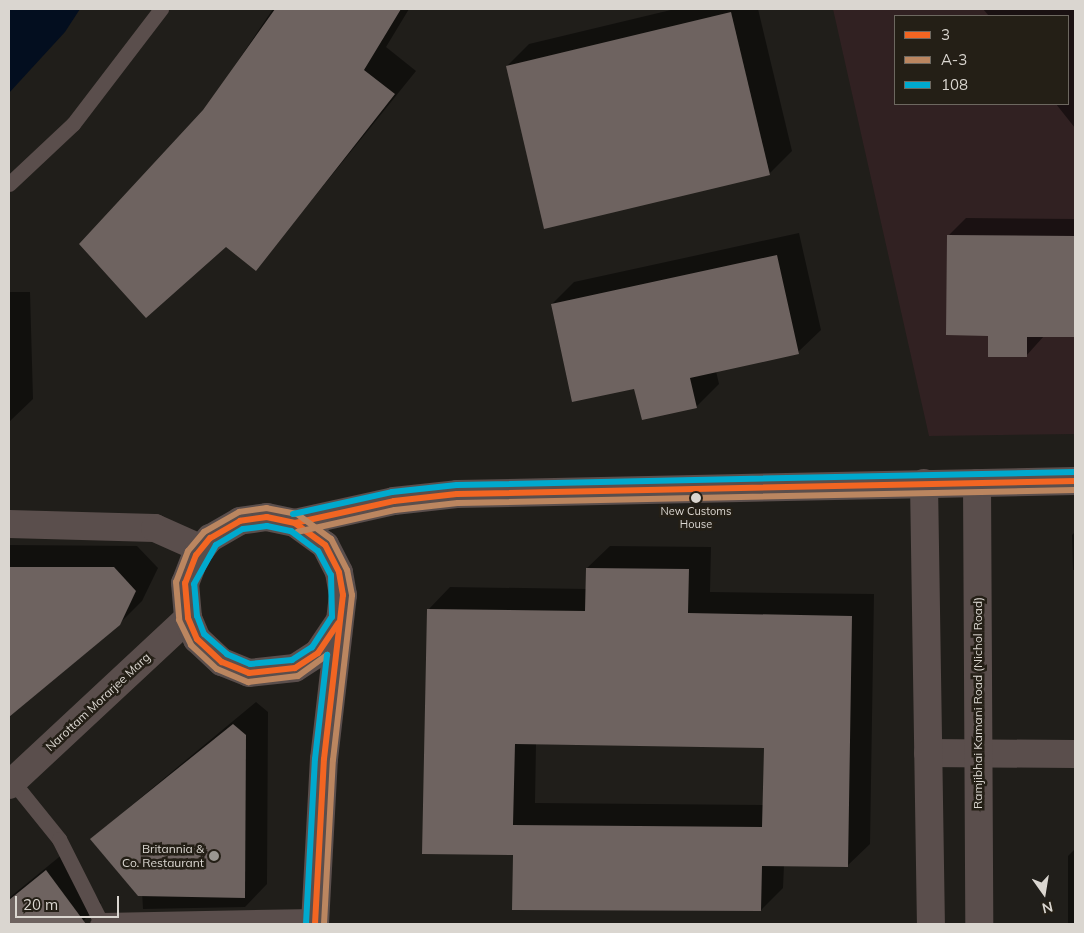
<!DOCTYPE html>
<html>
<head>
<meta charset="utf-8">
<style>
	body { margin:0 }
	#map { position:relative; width:1084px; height:933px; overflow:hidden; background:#201e1a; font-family:Mulish,sans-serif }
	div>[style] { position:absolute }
	.industrial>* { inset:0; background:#312122 }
	.water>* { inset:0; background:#030e1f }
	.shadow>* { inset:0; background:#0007 }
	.building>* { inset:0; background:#6e6360 }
	.service>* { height:15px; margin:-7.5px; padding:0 7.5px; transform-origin:7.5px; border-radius:7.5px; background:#5a4e4c }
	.minor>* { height:28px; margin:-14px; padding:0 14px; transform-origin:14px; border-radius:14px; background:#5a4e4c }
	.tertiary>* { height:28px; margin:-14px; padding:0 14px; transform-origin:14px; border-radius:14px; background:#5a4e4c }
	.bus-1>* { height:6px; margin:-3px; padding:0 3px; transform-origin:3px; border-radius:3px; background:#f26522 }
	.bus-2>* { height:6px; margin:-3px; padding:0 3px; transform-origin:3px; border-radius:3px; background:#bb8660 }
	.bus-3>* { height:6px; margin:-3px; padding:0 3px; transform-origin:3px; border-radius:3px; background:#00a9ce }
	.dots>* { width:14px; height:14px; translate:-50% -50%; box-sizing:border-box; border:2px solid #241f16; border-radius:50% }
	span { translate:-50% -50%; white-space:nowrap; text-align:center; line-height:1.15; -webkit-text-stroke:5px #241f16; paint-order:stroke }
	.bus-label { font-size:11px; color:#dad6d0 }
	.street-label { font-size:12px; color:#dad6d0 }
	.poi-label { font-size:12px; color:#dad6d0 }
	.right { translate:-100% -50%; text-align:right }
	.frame { position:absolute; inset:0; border:10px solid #dad6d0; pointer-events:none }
	.legend { position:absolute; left:894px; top:15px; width:175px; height:90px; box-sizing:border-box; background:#241f16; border:1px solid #6d6860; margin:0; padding:6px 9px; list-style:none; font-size:15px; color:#dad6d0 }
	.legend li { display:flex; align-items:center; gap:10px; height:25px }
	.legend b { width:25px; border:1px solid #6d6860 }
	.north { position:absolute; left:1019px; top:868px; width:50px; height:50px; -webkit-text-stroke:4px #241f16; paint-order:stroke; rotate:167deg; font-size:14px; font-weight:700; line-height:20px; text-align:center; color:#dad6d0 }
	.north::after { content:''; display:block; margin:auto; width:18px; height:22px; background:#dad6d0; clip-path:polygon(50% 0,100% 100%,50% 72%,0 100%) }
	.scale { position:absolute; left:15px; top:896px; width:104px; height:22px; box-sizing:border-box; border:2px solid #dad6d0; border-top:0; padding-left:6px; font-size:15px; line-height:18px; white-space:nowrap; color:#dad6d0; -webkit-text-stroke:4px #241f16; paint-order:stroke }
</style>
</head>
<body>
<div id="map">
	<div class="industrial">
		<div style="clip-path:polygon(evenodd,833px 9px,1075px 9px,1075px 434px,929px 436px,833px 9px,895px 16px,1068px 16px,1068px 104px,895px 104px,895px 16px)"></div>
	</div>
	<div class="water">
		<div style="clip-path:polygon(9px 9px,80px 9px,65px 32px,9px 93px)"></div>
	</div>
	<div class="shadow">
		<div style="clip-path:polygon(273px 9px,409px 9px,386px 47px,416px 71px,256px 269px,204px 111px)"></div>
		<div style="clip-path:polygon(675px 9px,758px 9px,792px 151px,769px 174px,507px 66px,529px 44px)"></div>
		<div style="clip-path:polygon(983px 9px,1075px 9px,1075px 128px,1056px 104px,1068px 104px,1068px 16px,989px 16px)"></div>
		<div style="clip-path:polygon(966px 218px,1075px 219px,1075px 336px,1044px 336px,1026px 356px,989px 335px,948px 236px)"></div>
		<div style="clip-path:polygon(799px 233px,821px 330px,798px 352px,716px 371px,719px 384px,696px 407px,635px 387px,552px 304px,574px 282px)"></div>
		<div style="clip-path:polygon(9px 292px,30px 292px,33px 399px,9px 422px)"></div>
		<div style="clip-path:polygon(1075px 532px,1075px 570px,1073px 570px,1072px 535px)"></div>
		<div style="clip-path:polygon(9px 545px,137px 546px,158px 568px,142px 601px,119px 624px,9px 715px)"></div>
		<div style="clip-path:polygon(evenodd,610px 546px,711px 547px,710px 592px,874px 594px,870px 844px,847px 866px,784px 865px,783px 888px,761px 910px,514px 854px,428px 610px,450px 587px,587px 589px,587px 568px,610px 546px,536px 744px,766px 747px,764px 805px,535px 803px,536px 744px)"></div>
		<div style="clip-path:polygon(1075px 695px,1075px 734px,1074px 734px,1074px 696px)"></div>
		<div style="clip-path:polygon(256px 702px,268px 712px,267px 884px,245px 907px,143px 909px,141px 873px,91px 839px)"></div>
		<div style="clip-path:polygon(1075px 849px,1075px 924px,1068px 924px,1068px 856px)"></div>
		<div style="clip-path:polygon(64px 853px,101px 903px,80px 924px,9px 924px,9px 898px)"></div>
	</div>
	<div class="building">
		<div style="clip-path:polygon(275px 9px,401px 9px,364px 70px,395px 94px,256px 271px,226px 247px,146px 318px,79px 244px,203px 110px)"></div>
		<div style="clip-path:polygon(731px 12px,770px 175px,544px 229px,506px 66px)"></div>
		<div style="clip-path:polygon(947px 235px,1075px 236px,1075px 337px,1027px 337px,1027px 357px,988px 357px,988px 336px,946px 335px)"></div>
		<div style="clip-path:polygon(777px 255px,799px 354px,690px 378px,697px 408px,642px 420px,634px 389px,572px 402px,551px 304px)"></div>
		<div style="clip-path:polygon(9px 567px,114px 567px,136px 591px,120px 625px,9px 717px)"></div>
		<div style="clip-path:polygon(evenodd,586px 568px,689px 569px,688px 613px,852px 616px,848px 867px,762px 866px,761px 911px,512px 910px,513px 855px,422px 854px,427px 609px,585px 611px,586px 568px,515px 744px,764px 748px,762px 827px,513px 825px,515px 744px)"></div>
		<div style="clip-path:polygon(233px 724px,246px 735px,245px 898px,138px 896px,90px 839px)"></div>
		<div style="clip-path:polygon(46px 870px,86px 924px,9px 924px,9px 900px)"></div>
	</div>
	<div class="service">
		<div style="left:9px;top:184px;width:88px;rotate:-43.2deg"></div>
		<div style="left:73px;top:124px;width:145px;rotate:-52.6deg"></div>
		<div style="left:9px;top:777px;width:80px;rotate:51.1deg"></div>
		<div style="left:59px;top:839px;width:95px;rotate:63.2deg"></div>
		<div style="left:97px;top:924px;width:6px;rotate:-39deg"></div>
		<div style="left:102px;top:920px;width:213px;rotate:-1.1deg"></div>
	</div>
	<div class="minor">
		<div style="left:928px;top:753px;width:147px;rotate:0.4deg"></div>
		<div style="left:9px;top:785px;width:245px;rotate:-43deg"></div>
	</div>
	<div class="tertiary">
		<div style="left:924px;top:483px;width:441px;rotate:89.1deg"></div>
		<div style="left:977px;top:483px;width:441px;rotate:89.7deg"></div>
		<div style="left:295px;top:523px;width:101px;rotate:-12.5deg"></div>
		<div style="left:394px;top:501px;width:63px;rotate:-6.3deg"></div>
		<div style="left:457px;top:494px;width:618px;rotate:-1.21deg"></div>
		<div style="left:9px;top:524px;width:146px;rotate:1.6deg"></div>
		<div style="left:155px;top:528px;width:51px;rotate:24.1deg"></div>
		<div style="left:315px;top:924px;width:165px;rotate:-86.9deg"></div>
		<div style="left:324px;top:759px;width:165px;rotate:-83.4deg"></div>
		<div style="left:343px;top:595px;width:23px;rotate:-100deg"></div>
		<div style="left:339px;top:572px;width:30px;rotate:-117deg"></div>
		<div style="left:325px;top:545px;width:37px;rotate:-144deg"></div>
		<div style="left:295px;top:523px;width:29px;rotate:-168deg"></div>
		<div style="left:267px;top:517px;width:27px;rotate:172deg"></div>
		<div style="left:240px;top:521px;width:34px;rotate:150deg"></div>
		<div style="left:210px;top:538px;width:22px;rotate:129deg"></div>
		<div style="left:196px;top:555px;width:30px;rotate:111deg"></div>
		<div style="left:185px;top:583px;width:35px;rotate:85deg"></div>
		<div style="left:188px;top:618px;width:23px;rotate:67deg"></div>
		<div style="left:197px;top:639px;width:34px;rotate:43deg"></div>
		<div style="left:222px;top:662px;width:29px;rotate:22deg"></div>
		<div style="left:249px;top:673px;width:46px;rotate:-6.2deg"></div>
		<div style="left:295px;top:668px;width:27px;rotate:-33deg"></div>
		<div style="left:318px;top:653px;width:36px;rotate:-56deg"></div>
	</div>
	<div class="bus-1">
		<div style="left:295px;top:523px;width:101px;rotate:-12.5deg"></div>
		<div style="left:394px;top:501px;width:63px;rotate:-6.3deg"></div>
		<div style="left:457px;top:494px;width:618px;rotate:-1.21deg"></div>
		<div style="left:315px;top:924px;width:165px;rotate:-86.9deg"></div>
		<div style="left:324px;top:759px;width:165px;rotate:-83.4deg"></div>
		<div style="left:343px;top:595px;width:23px;rotate:-100deg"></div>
		<div style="left:339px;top:572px;width:30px;rotate:-117deg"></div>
		<div style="left:325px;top:545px;width:37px;rotate:-144deg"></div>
		<div style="left:295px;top:523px;width:29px;rotate:-168deg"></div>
		<div style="left:267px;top:517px;width:27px;rotate:172deg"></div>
		<div style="left:240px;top:521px;width:34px;rotate:150deg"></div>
		<div style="left:210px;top:538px;width:22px;rotate:129deg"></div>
		<div style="left:196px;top:555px;width:30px;rotate:111deg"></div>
		<div style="left:185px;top:583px;width:35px;rotate:85deg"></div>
		<div style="left:188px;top:618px;width:23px;rotate:67deg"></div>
		<div style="left:197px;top:639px;width:34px;rotate:43deg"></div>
		<div style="left:222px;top:662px;width:29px;rotate:22deg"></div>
		<div style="left:249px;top:673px;width:46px;rotate:-6.2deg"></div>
		<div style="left:295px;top:668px;width:27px;rotate:-33deg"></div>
		<div style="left:318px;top:653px;width:36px;rotate:-56deg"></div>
	</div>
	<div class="bus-2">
		<div style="left:297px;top:532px;width:100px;rotate:-12.7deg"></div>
		<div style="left:395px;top:510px;width:63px;rotate:-6.3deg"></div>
		<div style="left:458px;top:503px;width:617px;rotate:-1.21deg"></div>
		<div style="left:324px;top:924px;width:164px;rotate:-86.9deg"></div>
		<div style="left:333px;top:760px;width:166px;rotate:-83.4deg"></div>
		<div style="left:352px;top:595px;width:25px;rotate:-101deg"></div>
		<div style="left:347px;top:570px;width:35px;rotate:-117deg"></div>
		<div style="left:331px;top:539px;width:42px;rotate:-143.7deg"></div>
		<div style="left:297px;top:514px;width:31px;rotate:-169deg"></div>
		<div style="left:267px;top:508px;width:28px;rotate:172deg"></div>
		<div style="left:239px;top:512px;width:40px;rotate:150.3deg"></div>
		<div style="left:204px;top:532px;width:25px;rotate:130deg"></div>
		<div style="left:188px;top:551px;width:33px;rotate:111deg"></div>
		<div style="left:176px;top:582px;width:38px;rotate:85deg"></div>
		<div style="left:179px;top:620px;width:28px;rotate:64deg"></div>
		<div style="left:191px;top:645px;width:35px;rotate:43deg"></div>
		<div style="left:217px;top:669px;width:34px;rotate:23deg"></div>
		<div style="left:248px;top:682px;width:50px;rotate:-6.8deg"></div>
		<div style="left:298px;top:676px;width:36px;rotate:-36deg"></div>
	</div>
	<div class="bus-3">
		<div style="left:293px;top:514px;width:101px;rotate:-12.5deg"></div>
		<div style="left:392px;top:492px;width:65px;rotate:-6.1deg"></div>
		<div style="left:457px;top:485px;width:618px;rotate:-1.21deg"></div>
		<div style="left:331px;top:618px;width:35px;rotate:123deg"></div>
		<div style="left:312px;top:647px;width:24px;rotate:147deg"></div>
		<div style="left:292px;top:660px;width:42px;rotate:174.6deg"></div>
		<div style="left:250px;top:664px;width:25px;rotate:-157deg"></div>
		<div style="left:227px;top:654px;width:30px;rotate:-139deg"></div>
		<div style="left:204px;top:634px;width:19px;rotate:-111deg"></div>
		<div style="left:197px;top:616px;width:32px;rotate:-95deg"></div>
		<div style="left:194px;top:584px;width:45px;rotate:-60.6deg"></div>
		<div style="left:216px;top:545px;width:31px;rotate:-31deg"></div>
		<div style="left:243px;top:529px;width:24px;rotate:-7deg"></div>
		<div style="left:267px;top:526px;width:25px;rotate:12deg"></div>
		<div style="left:291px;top:531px;width:34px;rotate:37deg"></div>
		<div style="left:318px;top:551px;width:27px;rotate:62deg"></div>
		<div style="left:331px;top:575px;width:42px;rotate:88.6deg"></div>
		<div style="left:306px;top:924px;width:165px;rotate:-86.9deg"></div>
		<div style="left:315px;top:759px;width:105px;rotate:-83.4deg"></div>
	</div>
	<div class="dots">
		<div style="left:696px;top:498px;background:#dad6d0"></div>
		<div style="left:214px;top:856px;background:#999690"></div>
	</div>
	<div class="bus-label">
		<span style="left:696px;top:518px">New Customs<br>House</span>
	</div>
	<div class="street-label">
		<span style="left:98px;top:702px;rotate:-43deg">Narottam Morarjee Marg</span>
		<span style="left:978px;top:703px;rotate:-90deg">Ramjibhai Kamani Road (Nichol Road)</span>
	</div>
	<div class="poi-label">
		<span class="right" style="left:204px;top:856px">Britannia &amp;<br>Co. Restaurant</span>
	</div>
	<div class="frame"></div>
	<ul class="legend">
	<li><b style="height:6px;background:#f26522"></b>3</li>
	<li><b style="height:6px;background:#bb8660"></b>A-3</li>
	<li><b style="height:6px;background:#00a9ce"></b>108</li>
	</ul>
	<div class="north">N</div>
	<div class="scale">20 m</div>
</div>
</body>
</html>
